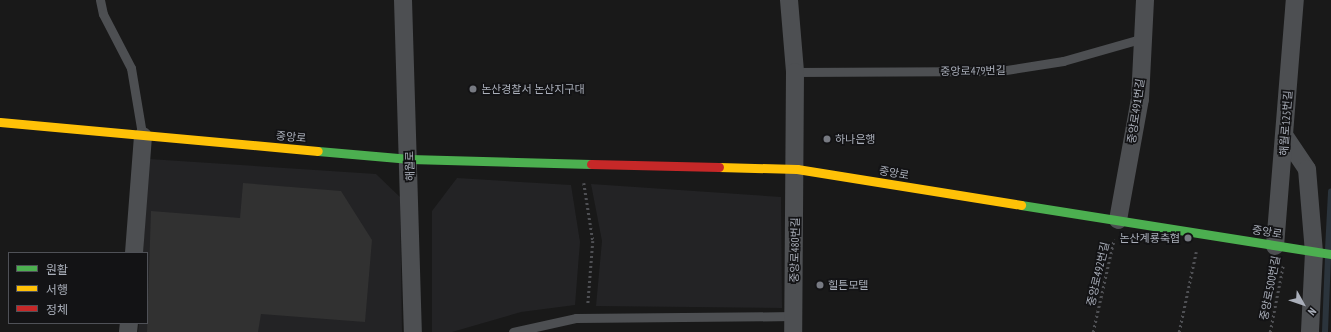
<!DOCTYPE html>
<html>
<head>
<meta charset="utf-8">
<style>
	body { margin:0 }
	#map { position:relative; width:1331px; height:332px; overflow:hidden; background:#191919; font-family:"PT Sans Narrow","Noto Sans KR",sans-serif }
	div>[style] { position:absolute }
	.built>* { inset:0; background:#232325 }
	.stream>* { height:5.5px; margin:-2.75px; padding:0 2.75px; transform-origin:2.75px; border-radius:2.75px; background:#2b343c }
	.building>* { inset:0; background:#313131 }
	.path>* { height:2.5px; margin-top:-1.25px; transform-origin:0; background:repeating-linear-gradient(90deg,#4f5054 0 2px,transparent 0 5px) }
	.lane>* { height:9px; margin:-4.5px; padding:0 4.5px; transform-origin:4.5px; border-radius:4.5px; background:#4d4f52 }
	.street>* { height:18px; margin:-9px; padding:0 9px; transform-origin:9px; border-radius:9px; background:#4d4f52 }
	.fast>* { height:9px; margin:-4.5px; padding:0 4.5px; transform-origin:4.5px; border-radius:4.5px; background:#4caf50 }
	.slow>* { height:9px; margin:-4.5px; padding:0 4.5px; transform-origin:4.5px; border-radius:4.5px; background:#ffc107 }
	.jam>* { height:9px; margin:-4.5px; padding:0 4.5px; transform-origin:4.5px; border-radius:4.5px; background:#c62828 }
	.dots>* { width:11px; height:11px; translate:-50% -50%; box-sizing:border-box; border:2px solid #131315; border-radius:50% }
	span { translate:-50% -50%; white-space:nowrap; text-align:center; line-height:1.15; -webkit-text-stroke:3.5px #131315; paint-order:stroke }
	.street-label { font-size:11px; color:#aaafba }
	.poi-label { font-size:11px; color:#aaafba }
	.left { translate:0 -50%; text-align:left }
	.right { translate:-100% -50%; text-align:right }
	.legend { position:absolute; left:8px; top:252px; width:140px; height:72px; box-sizing:border-box; background:#131315; border:1px solid #4f5157; margin:0; padding:5px 7px; list-style:none; font-size:12px; color:#aaafba }
	.legend li { display:flex; align-items:center; gap:8px; height:20px }
	.legend b { width:20px; border:1px solid #4f5157 }
	.north { position:absolute; left:1283px; top:284px; width:40px; height:40px; -webkit-text-stroke:3px #131315; paint-order:stroke; rotate:130deg; font-size:11px; font-weight:700; line-height:16px; text-align:center; color:#aaafba }
	.north::after { content:''; display:block; margin:auto; width:14px; height:18px; background:#aaafba; clip-path:polygon(50% 0,100% 100%,50% 72%,0 100%) }
</style>
</head>
<body>
<div id="map">
	<div class="built">
		<div style="clip-path:polygon(149px 159px,376px 174px,400px 197px,402px 332px,138px 332px,139px 323px,147px 323px,147px 253px,143px 253px)"></div>
		<div style="clip-path:polygon(457px 178px,571px 185px,580px 242px,575px 305px,521px 312px,452px 332px,432px 332px,432px 211px)"></div>
		<div style="clip-path:polygon(591px 184px,781px 197px,782px 308px,596px 306px,602px 241px)"></div>
	</div>
	<div class="stream">
		<div style="left:1328px;top:250px;width:58px;rotate:-87deg"></div>
		<div style="left:1325px;top:332px;width:74px;rotate:-87.7deg"></div>
	</div>
	<div class="building">
		<div style="clip-path:polygon(243px 183px,341px 191px,372px 240px,365px 322px,261px 314px,258px 332px,147px 332px,151px 211px,240px 218px)"></div>
	</div>
	<div class="path">
		<div style="left:584px;top:183px;width:59px;rotate:81.2deg"></div>
		<div style="left:593px;top:241px;width:64px;rotate:94.5deg"></div>
		<div style="left:1093px;top:332px;width:95px;rotate:-77.3deg"></div>
		<div style="left:1179px;top:332px;width:82px;rotate:-78deg"></div>
		<div style="left:1270px;top:332px;width:67px;rotate:-78.9deg"></div>
	</div>
	<div class="lane">
		<div style="left:100px;top:0;width:14px;rotate:78deg"></div>
		<div style="left:103px;top:14px;width:61px;rotate:62.6deg"></div>
		<div style="left:131px;top:68px;width:67px;rotate:80.5deg"></div>
		<div style="left:795px;top:72px;width:205px;rotate:-0.3deg"></div>
		<div style="left:1000px;top:71px;width:64px;rotate:-9deg"></div>
		<div style="left:1063px;top:61px;width:84px;rotate:-15.9deg"></div>
		<div style="left:513px;top:332px;width:65px;rotate:-12.5deg"></div>
		<div style="left:576px;top:318px;width:217px;rotate:-0.5deg"></div>
	</div>
	<div class="street">
		<div style="left:403px;top:0;width:332px;rotate:88.3deg"></div>
		<div style="left:789px;top:0;width:72px;rotate:85.2deg"></div>
		<div style="left:795px;top:72px;width:260px;rotate:90.4deg"></div>
		<div style="left:1286px;top:138px;width:37px;rotate:56deg"></div>
		<div style="left:1307px;top:169px;width:83px;rotate:85.2deg"></div>
		<div style="left:1314px;top:252px;width:80px;rotate:92.9deg"></div>
		<div style="left:1118px;top:220px;width:123px;rotate:-79.7deg"></div>
		<div style="left:1140px;top:99px;width:99px;rotate:-87.1deg"></div>
		<div style="left:1275px;top:246px;width:247px;rotate:-85.4deg"></div>
		<div style="left:134px;top:253px;width:117px;rotate:-85.6deg"></div>
		<div style="left:128px;top:332px;width:9px;rotate:-84deg"></div>
	</div>
	<div class="fast">
		<div style="left:318px;top:151px;width:92px;rotate:5deg"></div>
		<div style="left:410px;top:159px;width:181px;rotate:1.6deg"></div>
		<div style="left:1021px;top:205px;width:314px;rotate:9deg"></div>
	</div>
	<div class="slow">
		<div style="left:0;top:122px;width:319px;rotate:5.2deg"></div>
		<div style="left:719px;top:167px;width:78px;rotate:1.5deg"></div>
		<div style="left:797px;top:169px;width:227px;rotate:9.1deg"></div>
	</div>
	<div class="jam">
		<div style="left:591px;top:164px;width:128px;rotate:1.3deg"></div>
	</div>
	<div class="dots">
		<div style="left:473px;top:89px;background:#777a82"></div>
		<div style="left:827px;top:139px;background:#777a82"></div>
		<div style="left:1188px;top:238px;background:#777a82"></div>
		<div style="left:820px;top:285px;background:#777a82"></div>
	</div>
	<div class="street-label">
		<span style="left:973px;top:71px;rotate:-1deg">중앙로479번길</span>
		<span style="left:1136px;top:111px;rotate:-82deg">중앙로491번길</span>
		<span style="left:1286px;top:123px;rotate:-86deg">해월로125번길</span>
		<span style="left:291px;top:137px;rotate:5deg">중앙로</span>
		<span style="left:410px;top:166px;rotate:-91deg">해월로</span>
		<span style="left:894px;top:173px;rotate:10deg">중앙로</span>
		<span style="left:1267px;top:232px;rotate:9deg">중앙로</span>
		<span style="left:795px;top:250px;rotate:-89deg">중앙로480번길</span>
		<span style="left:1098px;top:274px;rotate:-77deg">중앙로492번길</span>
		<span style="left:1270px;top:288px;rotate:-79deg">중앙로500번길</span>
	</div>
	<div class="poi-label">
		<span class="left" style="left:481px;top:89px">논산경찰서 논산지구대</span>
		<span class="left" style="left:835px;top:139px">하나은행</span>
		<span class="right" style="left:1180px;top:238px">논산계룡축협</span>
		<span class="left" style="left:828px;top:285px">힐튼모텔</span>
	</div>
	<ul class="legend">
	<li><b style="height:5px;background:#4caf50"></b>원활</li>
	<li><b style="height:5px;background:#ffc107"></b>서행</li>
	<li><b style="height:5px;background:#c62828"></b>정체</li>
	</ul>
	<div class="north">N</div>
</div>
</body>
</html>
